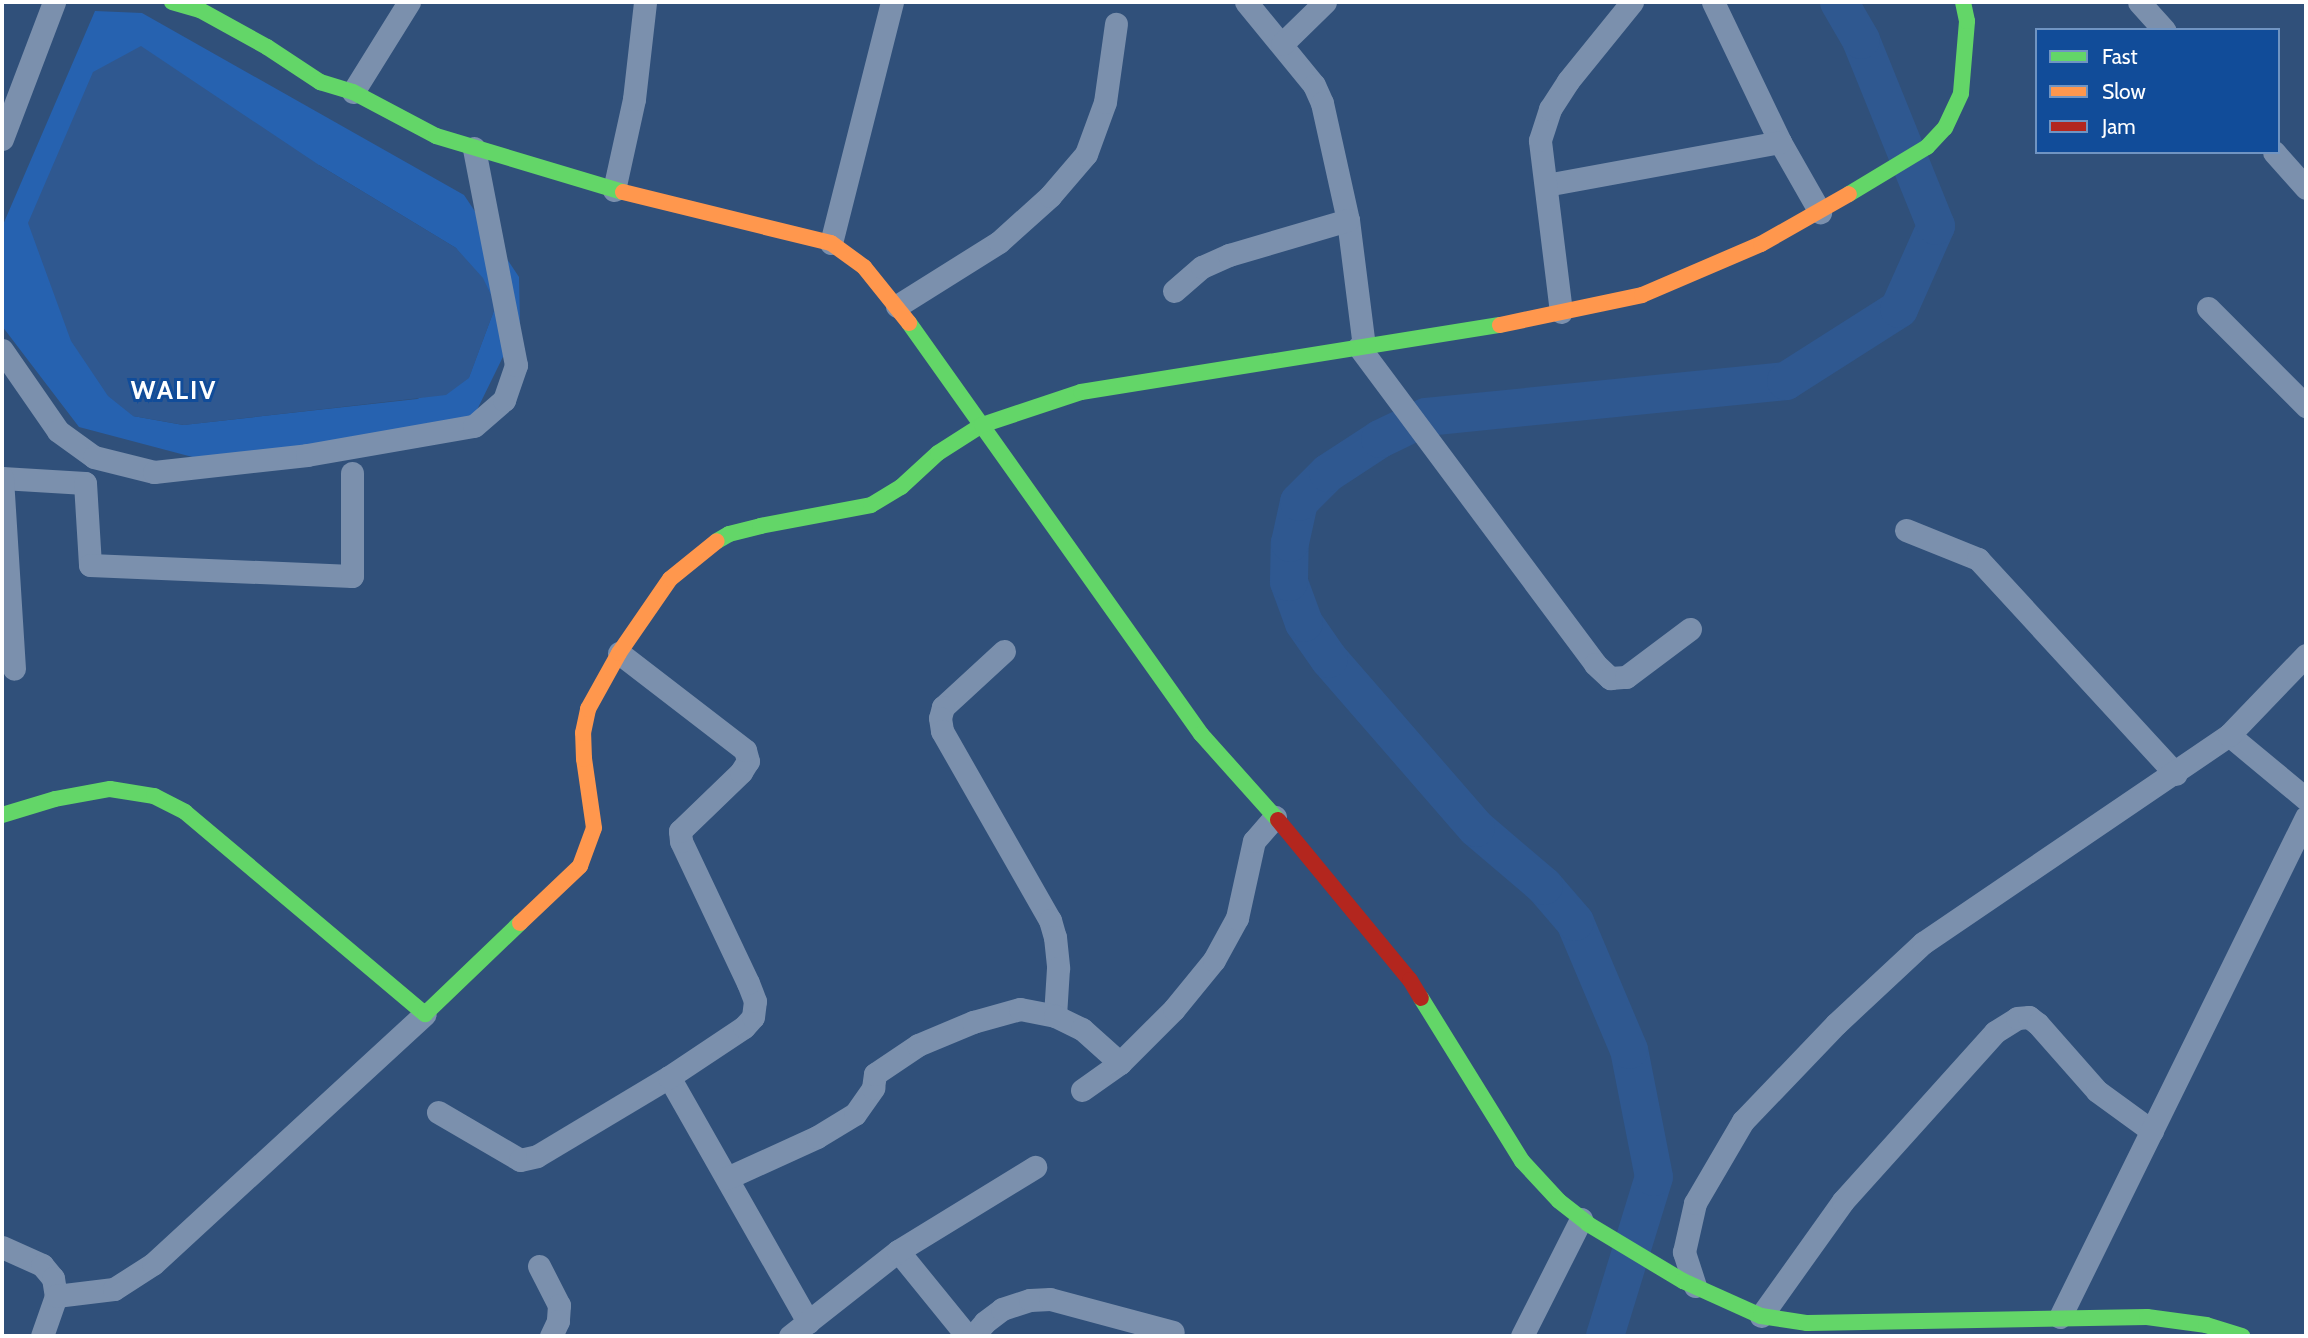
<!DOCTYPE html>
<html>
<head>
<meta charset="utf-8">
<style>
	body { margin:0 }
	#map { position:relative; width:2308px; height:1338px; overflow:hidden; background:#30507a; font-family:Cabin,sans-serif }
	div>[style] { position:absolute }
	.green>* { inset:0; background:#2662b0 }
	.water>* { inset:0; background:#2f5890 }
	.river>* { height:38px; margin:-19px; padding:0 19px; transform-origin:19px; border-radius:19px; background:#2f5890 }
	.street>* { height:23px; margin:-11.5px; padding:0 11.5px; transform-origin:11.5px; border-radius:11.5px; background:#7b90ad }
	.fast>* { height:16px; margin:-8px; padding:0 8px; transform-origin:8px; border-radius:8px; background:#63d668 }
	.slow>* { height:16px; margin:-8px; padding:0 8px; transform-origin:8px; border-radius:8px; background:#ff974d }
	.jam>* { height:16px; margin:-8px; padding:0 8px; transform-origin:8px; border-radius:8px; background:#b3261e }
	span { translate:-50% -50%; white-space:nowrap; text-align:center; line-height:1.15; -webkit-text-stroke:6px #114c99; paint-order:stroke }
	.district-label { font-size:26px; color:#fff; font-weight:700; letter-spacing:2px }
	.frame { position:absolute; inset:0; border:4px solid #fff; pointer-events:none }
	.legend { position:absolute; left:2035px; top:28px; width:245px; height:126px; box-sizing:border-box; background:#114c99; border:2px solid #7094c2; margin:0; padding:9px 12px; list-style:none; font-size:21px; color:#fff }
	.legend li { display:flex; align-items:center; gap:14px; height:35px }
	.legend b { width:35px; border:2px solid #7094c2 }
</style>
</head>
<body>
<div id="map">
	<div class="green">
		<div style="clip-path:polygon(evenodd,95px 11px,142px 13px,464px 195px,519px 277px,520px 322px,473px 418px,363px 441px,200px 459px,79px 427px,2px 326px,2px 227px,95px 11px,319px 165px,456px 248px,496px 305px,469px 377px,417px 399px,183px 425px,133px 416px,319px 165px)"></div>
	</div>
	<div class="water">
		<div style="clip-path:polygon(141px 46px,319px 165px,456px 248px,483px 278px,496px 305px,469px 378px,446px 395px,184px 425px,133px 416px,108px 396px,71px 341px,28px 223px,93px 72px)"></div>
	</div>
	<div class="river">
		<div style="left:1605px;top:1336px;width:166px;rotate:-72.9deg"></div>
		<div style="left:1654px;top:1177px;width:129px;rotate:-101.1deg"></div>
		<div style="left:1629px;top:1050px;width:139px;rotate:-112.9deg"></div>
		<div style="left:1575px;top:922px;width:48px;rotate:-130.7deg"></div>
		<div style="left:1544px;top:886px;width:89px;rotate:-139.5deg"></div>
		<div style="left:1476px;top:828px;width:224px;rotate:-131deg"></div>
		<div style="left:1329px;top:659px;width:44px;rotate:-124.8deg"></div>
		<div style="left:1304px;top:623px;width:44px;rotate:-110.1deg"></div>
		<div style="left:1289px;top:582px;width:39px;rotate:-89deg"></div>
		<div style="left:1290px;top:543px;width:42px;rotate:-77.6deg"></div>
		<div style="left:1299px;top:502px;width:41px;rotate:-45deg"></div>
		<div style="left:1328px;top:473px;width:62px;rotate:-33.2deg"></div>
		<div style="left:1380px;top:439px;width:51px;rotate:-25.6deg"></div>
		<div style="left:1426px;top:417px;width:362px;rotate:-5.7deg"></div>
		<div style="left:1786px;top:381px;width:134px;rotate:-32.5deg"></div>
		<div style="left:1899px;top:309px;width:91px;rotate:-66deg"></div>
		<div style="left:1936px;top:226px;width:201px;rotate:-112deg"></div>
		<div style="left:1861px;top:40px;width:44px;rotate:-120.1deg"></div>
	</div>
	<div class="street">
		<div style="left:1246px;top:2px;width:107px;rotate:50.7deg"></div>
		<div style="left:1314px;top:85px;width:20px;rotate:66deg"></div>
		<div style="left:1322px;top:103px;width:120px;rotate:77.5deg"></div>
		<div style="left:1348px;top:220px;width:127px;rotate:82.8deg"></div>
		<div style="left:1713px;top:2px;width:155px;rotate:64.4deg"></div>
		<div style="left:1780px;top:142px;width:81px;rotate:60.3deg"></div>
		<div style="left:2139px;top:2px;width:38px;rotate:48deg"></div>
		<div style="left:1282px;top:44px;width:60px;rotate:-44.3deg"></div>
		<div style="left:353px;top:92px;width:106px;rotate:-58.1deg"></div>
		<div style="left:2px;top:139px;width:147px;rotate:-69.2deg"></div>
		<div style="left:2274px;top:152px;width:48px;rotate:48.4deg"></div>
		<div style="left:1546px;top:185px;width:238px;rotate:-10.4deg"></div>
		<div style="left:614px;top:190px;width:93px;rotate:-77.6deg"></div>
		<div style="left:634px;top:99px;width:98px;rotate:-83.5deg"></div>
		<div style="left:831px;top:243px;width:249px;rotate:-75.8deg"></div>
		<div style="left:1174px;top:291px;width:37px;rotate:-41deg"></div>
		<div style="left:1202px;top:267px;width:30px;rotate:-24deg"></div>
		<div style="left:1229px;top:255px;width:124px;rotate:-16.4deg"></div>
		<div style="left:897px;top:306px;width:120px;rotate:-32.1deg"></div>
		<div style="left:999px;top:242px;width:69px;rotate:-42deg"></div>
		<div style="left:1050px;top:196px;width:55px;rotate:-49.4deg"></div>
		<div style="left:1086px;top:154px;width:55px;rotate:-69.9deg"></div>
		<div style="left:1105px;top:102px;width:79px;rotate:-82deg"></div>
		<div style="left:2208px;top:308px;width:139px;rotate:45deg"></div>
		<div style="left:1561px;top:312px;width:173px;rotate:-97deg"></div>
		<div style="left:1540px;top:140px;width:33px;rotate:-72deg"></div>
		<div style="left:1550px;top:109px;width:33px;rotate:-57deg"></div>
		<div style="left:1568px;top:81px;width:102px;rotate:-51deg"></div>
		<div style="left:1359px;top:347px;width:395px;rotate:53.3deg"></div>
		<div style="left:1595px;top:664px;width:21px;rotate:43deg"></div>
		<div style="left:1610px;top:678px;width:16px;rotate:-4deg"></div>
		<div style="left:1626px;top:677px;width:80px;rotate:-36.9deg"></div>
		<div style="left:2px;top:350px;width:98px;rotate:55.3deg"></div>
		<div style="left:58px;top:431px;width:44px;rotate:35.8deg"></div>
		<div style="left:94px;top:457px;width:62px;rotate:14deg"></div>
		<div style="left:154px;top:472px;width:154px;rotate:-6.3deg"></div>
		<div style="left:307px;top:455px;width:169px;rotate:-9.9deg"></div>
		<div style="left:474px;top:426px;width:40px;rotate:-41deg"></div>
		<div style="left:504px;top:400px;width:37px;rotate:-71deg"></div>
		<div style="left:516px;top:365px;width:221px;rotate:-101deg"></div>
		<div style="left:2px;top:478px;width:83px;rotate:3.4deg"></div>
		<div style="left:85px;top:483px;width:82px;rotate:86.5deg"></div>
		<div style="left:90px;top:565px;width:262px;rotate:2.4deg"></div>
		<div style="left:352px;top:576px;width:103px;rotate:-90deg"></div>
		<div style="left:2px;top:478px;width:191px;rotate:86.4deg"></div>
		<div style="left:1906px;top:530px;width:78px;rotate:21.9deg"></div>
		<div style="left:1978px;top:559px;width:292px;rotate:47.4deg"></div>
		<div style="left:1004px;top:651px;width:83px;rotate:137.4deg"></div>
		<div style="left:943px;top:707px;width:11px;rotate:105deg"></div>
		<div style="left:940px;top:718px;width:13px;rotate:81deg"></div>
		<div style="left:942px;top:731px;width:218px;rotate:60.3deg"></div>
		<div style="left:1050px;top:920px;width:18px;rotate:74deg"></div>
		<div style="left:1055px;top:937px;width:31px;rotate:84deg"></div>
		<div style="left:1058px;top:968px;width:48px;rotate:93.6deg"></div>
		<div style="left:2229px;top:735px;width:100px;rotate:39.7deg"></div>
		<div style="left:669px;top:1077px;width:282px;rotate:60.4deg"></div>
		<div style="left:1082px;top:1090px;width:47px;rotate:-35.4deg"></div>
		<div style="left:1120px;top:1063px;width:76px;rotate:-45deg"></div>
		<div style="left:1174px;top:1009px;width:63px;rotate:-50.8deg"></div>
		<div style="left:1214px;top:960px;width:48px;rotate:-61.3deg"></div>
		<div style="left:1237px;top:918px;width:79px;rotate:-77.6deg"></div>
		<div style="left:1254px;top:841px;width:32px;rotate:-49deg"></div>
		<div style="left:438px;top:1112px;width:95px;rotate:30.3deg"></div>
		<div style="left:520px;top:1160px;width:17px;rotate:-13deg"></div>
		<div style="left:537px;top:1156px;width:154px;rotate:-30.9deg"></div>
		<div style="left:669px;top:1077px;width:90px;rotate:-33.7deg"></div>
		<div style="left:744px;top:1027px;width:13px;rotate:-48deg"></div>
		<div style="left:753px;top:1017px;width:16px;rotate:-83deg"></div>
		<div style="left:755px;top:1001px;width:19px;rotate:-111deg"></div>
		<div style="left:748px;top:983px;width:157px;rotate:-115.3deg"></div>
		<div style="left:681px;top:841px;width:10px;rotate:-96deg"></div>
		<div style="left:680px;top:831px;width:85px;rotate:-44deg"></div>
		<div style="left:741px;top:772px;width:13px;rotate:-58deg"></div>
		<div style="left:748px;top:761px;width:11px;rotate:-105deg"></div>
		<div style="left:745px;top:750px;width:159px;rotate:-142.4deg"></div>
		<div style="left:727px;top:1178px;width:99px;rotate:-24.5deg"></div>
		<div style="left:817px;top:1137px;width:44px;rotate:-31.2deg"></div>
		<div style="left:855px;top:1114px;width:32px;rotate:-55deg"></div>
		<div style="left:873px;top:1088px;width:14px;rotate:-82deg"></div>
		<div style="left:875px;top:1074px;width:52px;rotate:-34deg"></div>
		<div style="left:918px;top:1045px;width:60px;rotate:-22.7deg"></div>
		<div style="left:973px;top:1022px;width:49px;rotate:-15.5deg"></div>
		<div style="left:1020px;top:1009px;width:36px;rotate:11deg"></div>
		<div style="left:1055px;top:1016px;width:30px;rotate:26deg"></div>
		<div style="left:1082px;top:1029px;width:51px;rotate:41.8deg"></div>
		<div style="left:2px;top:1247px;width:44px;rotate:24.2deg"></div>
		<div style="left:42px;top:1265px;width:17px;rotate:50deg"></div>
		<div style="left:53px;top:1278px;width:18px;rotate:81deg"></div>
		<div style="left:56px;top:1296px;width:42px;rotate:109.3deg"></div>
		<div style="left:898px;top:1251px;width:109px;rotate:50.9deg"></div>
		<div style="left:539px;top:1266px;width:44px;rotate:62.9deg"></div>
		<div style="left:559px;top:1305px;width:16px;rotate:94deg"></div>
		<div style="left:558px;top:1321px;width:17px;rotate:115deg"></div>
		<div style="left:1695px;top:1286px;width:36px;rotate:-108deg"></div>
		<div style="left:1684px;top:1252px;width:50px;rotate:-77.3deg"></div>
		<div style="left:1695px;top:1203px;width:95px;rotate:-59.7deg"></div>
		<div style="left:1743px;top:1121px;width:134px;rotate:-46.2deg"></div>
		<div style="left:1836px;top:1024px;width:119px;rotate:-43deg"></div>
		<div style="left:1923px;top:943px;width:370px;rotate:-34.2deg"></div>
		<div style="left:2229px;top:735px;width:111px;rotate:-46.1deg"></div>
		<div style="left:56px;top:1296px;width:58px;rotate:-6.9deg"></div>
		<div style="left:114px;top:1289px;width:46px;rotate:-32.7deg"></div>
		<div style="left:153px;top:1264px;width:369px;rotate:-42.6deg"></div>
		<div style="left:1761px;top:1316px;width:141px;rotate:-54.5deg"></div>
		<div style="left:1843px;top:1201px;width:227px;rotate:-48deg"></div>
		<div style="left:1995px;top:1032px;width:26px;rotate:-32deg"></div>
		<div style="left:2017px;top:1018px;width:12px;rotate:-5deg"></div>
		<div style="left:2029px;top:1017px;width:11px;rotate:38deg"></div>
		<div style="left:2038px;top:1024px;width:89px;rotate:48.6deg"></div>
		<div style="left:2097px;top:1091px;width:68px;rotate:36deg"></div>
		<div style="left:2060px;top:1317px;width:557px;rotate:-63.8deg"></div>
		<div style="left:790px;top:1336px;width:137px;rotate:-38.2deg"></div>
		<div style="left:898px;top:1251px;width:161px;rotate:-31.5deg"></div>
		<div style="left:973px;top:1336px;width:18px;rotate:-49deg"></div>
		<div style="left:985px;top:1322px;width:21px;rotate:-37deg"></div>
		<div style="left:1002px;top:1309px;width:29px;rotate:-18deg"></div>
		<div style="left:1030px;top:1300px;width:20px;rotate:-3deg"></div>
		<div style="left:1050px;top:1299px;width:127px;rotate:15deg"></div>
		<div style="left:1522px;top:1336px;width:131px;rotate:-63.2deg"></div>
	</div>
	<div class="fast">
		<div style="left:172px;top:2px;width:29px;rotate:16deg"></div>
		<div style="left:200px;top:10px;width:77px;rotate:28.9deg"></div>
		<div style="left:267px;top:47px;width:64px;rotate:33.4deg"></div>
		<div style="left:320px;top:82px;width:34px;rotate:17deg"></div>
		<div style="left:353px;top:92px;width:94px;rotate:27.9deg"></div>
		<div style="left:436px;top:136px;width:195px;rotate:16.7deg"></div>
		<div style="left:1849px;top:194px;width:91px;rotate:-31.1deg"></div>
		<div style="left:1927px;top:147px;width:26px;rotate:-47deg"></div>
		<div style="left:1945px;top:128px;width:38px;rotate:-65deg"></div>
		<div style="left:1961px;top:93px;width:72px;rotate:-85.2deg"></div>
		<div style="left:1967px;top:21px;width:19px;rotate:-102deg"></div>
		<div style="left:909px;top:323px;width:504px;rotate:54.61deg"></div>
		<div style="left:1201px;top:734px;width:115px;rotate:48.2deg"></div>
		<div style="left:717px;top:541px;width:14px;rotate:-30deg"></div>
		<div style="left:729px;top:534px;width:32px;rotate:-14deg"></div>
		<div style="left:760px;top:526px;width:113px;rotate:-10.7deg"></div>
		<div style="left:871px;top:505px;width:35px;rotate:-31deg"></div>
		<div style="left:901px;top:487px;width:50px;rotate:-42.6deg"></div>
		<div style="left:938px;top:453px;width:52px;rotate:-32.5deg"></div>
		<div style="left:982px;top:425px;width:104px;rotate:-18.4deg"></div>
		<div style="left:1081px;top:392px;width:424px;rotate:-9.1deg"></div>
		<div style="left:2px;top:815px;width:55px;rotate:-16.8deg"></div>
		<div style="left:55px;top:799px;width:56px;rotate:-10.3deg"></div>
		<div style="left:110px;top:789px;width:45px;rotate:9deg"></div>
		<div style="left:154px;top:796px;width:35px;rotate:27deg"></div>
		<div style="left:185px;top:812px;width:314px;rotate:40.1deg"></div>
		<div style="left:425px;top:1014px;width:132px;rotate:-43.8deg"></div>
		<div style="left:1421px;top:998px;width:192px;rotate:58.2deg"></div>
		<div style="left:1522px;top:1161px;width:54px;rotate:47.2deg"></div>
		<div style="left:1559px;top:1201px;width:37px;rotate:38deg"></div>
		<div style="left:1588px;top:1224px;width:111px;rotate:31deg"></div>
		<div style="left:1683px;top:1281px;width:85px;rotate:24.2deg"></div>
		<div style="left:1761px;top:1316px;width:47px;rotate:8.7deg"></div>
		<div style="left:1807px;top:1323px;width:340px;rotate:-1deg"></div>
		<div style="left:2147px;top:1317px;width:60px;rotate:7.7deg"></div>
		<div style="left:2206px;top:1325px;width:38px;rotate:17deg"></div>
	</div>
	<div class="slow">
		<div style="left:623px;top:192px;width:214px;rotate:13.8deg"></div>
		<div style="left:831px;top:243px;width:41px;rotate:36deg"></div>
		<div style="left:864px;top:267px;width:72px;rotate:51.2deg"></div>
		<div style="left:1500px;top:325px;width:145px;rotate:-11.9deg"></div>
		<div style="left:1642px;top:295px;width:129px;rotate:-23.2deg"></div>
		<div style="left:1761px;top:244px;width:101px;rotate:-29.6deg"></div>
		<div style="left:520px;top:923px;width:83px;rotate:-43.5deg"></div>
		<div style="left:580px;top:866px;width:40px;rotate:-69.8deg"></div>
		<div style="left:594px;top:828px;width:70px;rotate:-98.2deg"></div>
		<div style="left:584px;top:759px;width:26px;rotate:-92deg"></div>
		<div style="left:583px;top:733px;width:25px;rotate:-78deg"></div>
		<div style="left:588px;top:709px;width:64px;rotate:-61deg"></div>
		<div style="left:619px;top:653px;width:90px;rotate:-55.4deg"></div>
		<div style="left:670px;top:579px;width:60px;rotate:-39deg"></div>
	</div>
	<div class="jam">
		<div style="left:1278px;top:820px;width:207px;rotate:50.5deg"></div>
		<div style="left:1410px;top:980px;width:21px;rotate:59deg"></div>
	</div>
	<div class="district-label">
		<span style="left:174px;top:391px">WALIV</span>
	</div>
	<div class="frame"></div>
	<ul class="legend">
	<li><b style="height:9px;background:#63d668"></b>Fast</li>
	<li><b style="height:9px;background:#ff974d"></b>Slow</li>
	<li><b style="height:9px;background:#b3261e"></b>Jam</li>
	</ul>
</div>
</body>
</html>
